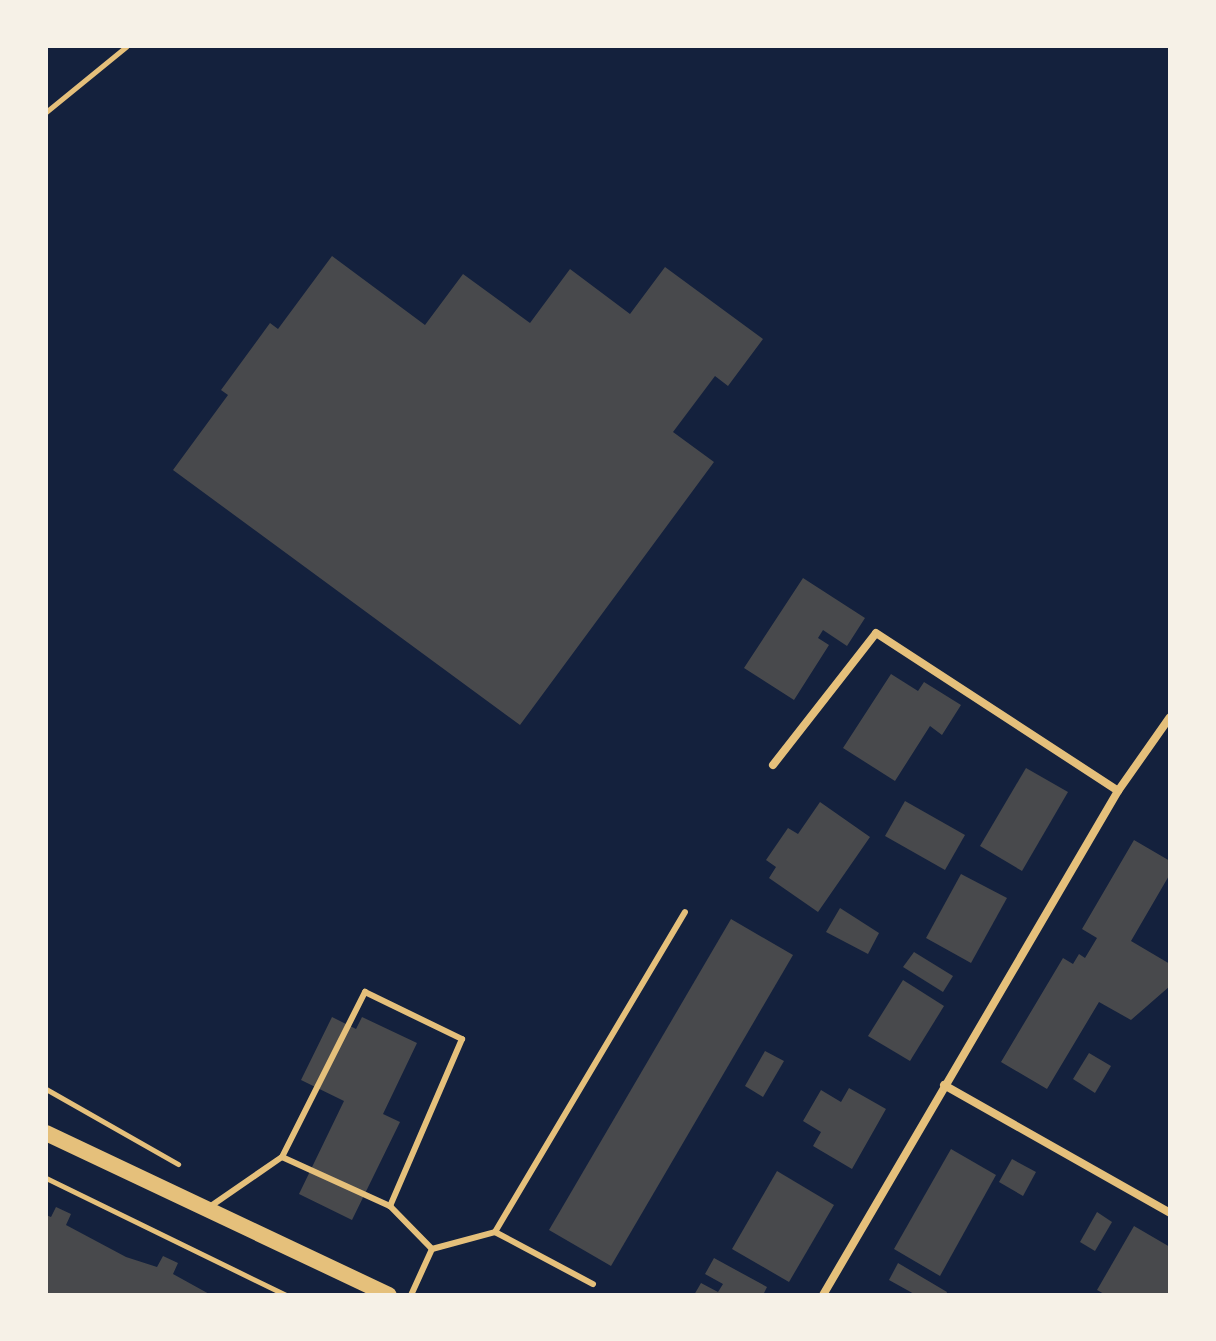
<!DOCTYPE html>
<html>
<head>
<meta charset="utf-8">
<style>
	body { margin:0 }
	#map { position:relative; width:1216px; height:1341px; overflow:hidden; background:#14213d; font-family:"Archivo Narrow",sans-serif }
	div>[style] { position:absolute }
	.building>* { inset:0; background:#48494c }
	.path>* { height:5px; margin:-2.5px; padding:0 2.5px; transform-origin:2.5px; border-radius:2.5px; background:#e5c07b }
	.service>* { height:6px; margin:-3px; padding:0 3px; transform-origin:3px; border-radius:3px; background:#e5c07b }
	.minor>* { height:8px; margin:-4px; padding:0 4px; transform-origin:4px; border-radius:4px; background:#e5c07b }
	.secondary>* { height:16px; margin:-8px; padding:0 8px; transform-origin:8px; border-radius:8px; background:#e5c07b }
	span { translate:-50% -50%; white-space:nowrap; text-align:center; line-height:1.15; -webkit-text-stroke:6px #f6f1e7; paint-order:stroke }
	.frame { position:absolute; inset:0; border:48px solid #f6f1e7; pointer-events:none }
</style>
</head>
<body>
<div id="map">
	<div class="building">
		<div style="clip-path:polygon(332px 256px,425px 325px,463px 274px,530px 323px,570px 269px,630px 314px,665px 267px,763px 339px,728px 386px,715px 376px,673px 432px,714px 462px,520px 725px,173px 470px,228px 395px,221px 390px,270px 323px,278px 329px)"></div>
		<div style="clip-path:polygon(803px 578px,865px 618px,847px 646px,823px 630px,818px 638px,829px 645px,794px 700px,744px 668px)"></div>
		<div style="clip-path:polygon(891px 674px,918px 691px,924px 682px,961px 705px,942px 735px,930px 726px,895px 781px,843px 748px)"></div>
		<div style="clip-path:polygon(1026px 768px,1068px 792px,1022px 871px,980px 846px)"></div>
		<div style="clip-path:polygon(905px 801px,965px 835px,945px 870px,885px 836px)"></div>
		<div style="clip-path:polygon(820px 802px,870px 837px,818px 912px,769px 878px,776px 867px,766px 860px,788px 828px,798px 834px)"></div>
		<div style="clip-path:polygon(1134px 840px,1170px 861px,1170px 874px,1131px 941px,1170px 964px,1170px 986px,1131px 1020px,1099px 1002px,1047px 1089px,1001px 1062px,1063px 958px,1073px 964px,1079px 954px,1085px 958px,1097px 938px,1082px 929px)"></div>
		<div style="clip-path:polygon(961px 874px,1007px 898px,971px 963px,926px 938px)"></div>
		<div style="clip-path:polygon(840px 908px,879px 933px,868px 954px,826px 932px)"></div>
		<div style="clip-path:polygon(731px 919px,793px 955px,611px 1266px,549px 1230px)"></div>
		<div style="clip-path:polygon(914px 952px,953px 976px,943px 992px,903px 967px)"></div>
		<div style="clip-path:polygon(903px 980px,944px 1006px,910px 1061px,868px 1036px)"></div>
		<div style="clip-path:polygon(332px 1017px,356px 1029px,362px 1017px,417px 1043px,383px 1114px,400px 1122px,352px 1220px,299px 1194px,344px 1101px,301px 1080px)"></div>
		<div style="clip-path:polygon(765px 1051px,784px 1061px,763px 1097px,745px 1086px)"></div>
		<div style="clip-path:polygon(1089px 1053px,1111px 1066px,1095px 1093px,1073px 1079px)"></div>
		<div style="clip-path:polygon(849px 1088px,886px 1109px,852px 1169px,813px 1146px,821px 1132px,803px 1121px,821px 1090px,841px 1102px)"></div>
		<div style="clip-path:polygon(951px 1149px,996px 1175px,940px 1276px,894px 1249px)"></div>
		<div style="clip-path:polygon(1012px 1159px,1036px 1172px,1023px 1196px,999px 1182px)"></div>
		<div style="clip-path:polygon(777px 1171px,834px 1205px,789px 1282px,732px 1249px)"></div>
		<div style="clip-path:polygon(56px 1207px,71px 1214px,66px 1225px,126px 1257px,157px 1267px,163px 1256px,178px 1263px,173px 1274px,211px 1295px,46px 1295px,46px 1215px,51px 1217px)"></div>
		<div style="clip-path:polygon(1097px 1212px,1112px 1222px,1095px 1251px,1080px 1242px)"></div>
		<div style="clip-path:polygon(1134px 1226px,1170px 1247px,1170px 1295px,1106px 1295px,1097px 1290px)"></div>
		<div style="clip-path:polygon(714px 1258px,767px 1287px,763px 1295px,694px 1295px,701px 1283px,718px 1292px,723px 1284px,705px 1274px)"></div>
		<div style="clip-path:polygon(898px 1263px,947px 1292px,946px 1295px,916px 1295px,889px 1280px)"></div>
	</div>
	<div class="path">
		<div style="left:46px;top:112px;width:104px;rotate:-39.2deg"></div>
		<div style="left:46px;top:1089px;width:152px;rotate:29.6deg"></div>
		<div style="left:46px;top:1178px;width:267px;rotate:26deg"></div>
	</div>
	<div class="service">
		<div style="left:282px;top:1157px;width:185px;rotate:-63.3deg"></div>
		<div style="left:365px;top:992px;width:108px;rotate:25.9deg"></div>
		<div style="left:462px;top:1039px;width:182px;rotate:113.3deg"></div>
		<div style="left:208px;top:1208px;width:90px;rotate:-34.6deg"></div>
		<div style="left:282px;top:1157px;width:119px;rotate:24.4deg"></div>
		<div style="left:390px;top:1206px;width:60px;rotate:45.7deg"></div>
		<div style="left:432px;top:1249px;width:51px;rotate:114.5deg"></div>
		<div style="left:495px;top:1232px;width:372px;rotate:-59.3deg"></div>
		<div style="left:432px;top:1249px;width:65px;rotate:-15.1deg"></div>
		<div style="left:495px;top:1232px;width:111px;rotate:28deg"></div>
	</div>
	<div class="minor">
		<div style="left:773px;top:765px;width:167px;rotate:-52deg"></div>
		<div style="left:876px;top:633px;width:289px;rotate:33.1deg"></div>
		<div style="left:944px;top:1085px;width:260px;rotate:29.5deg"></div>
		<div style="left:823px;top:1295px;width:584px;rotate:-59.66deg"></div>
		<div style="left:1118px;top:791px;width:90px;rotate:-54.9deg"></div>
	</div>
	<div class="secondary">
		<div style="left:46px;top:1133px;width:379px;rotate:25.3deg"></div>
	</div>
	<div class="frame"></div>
</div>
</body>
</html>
